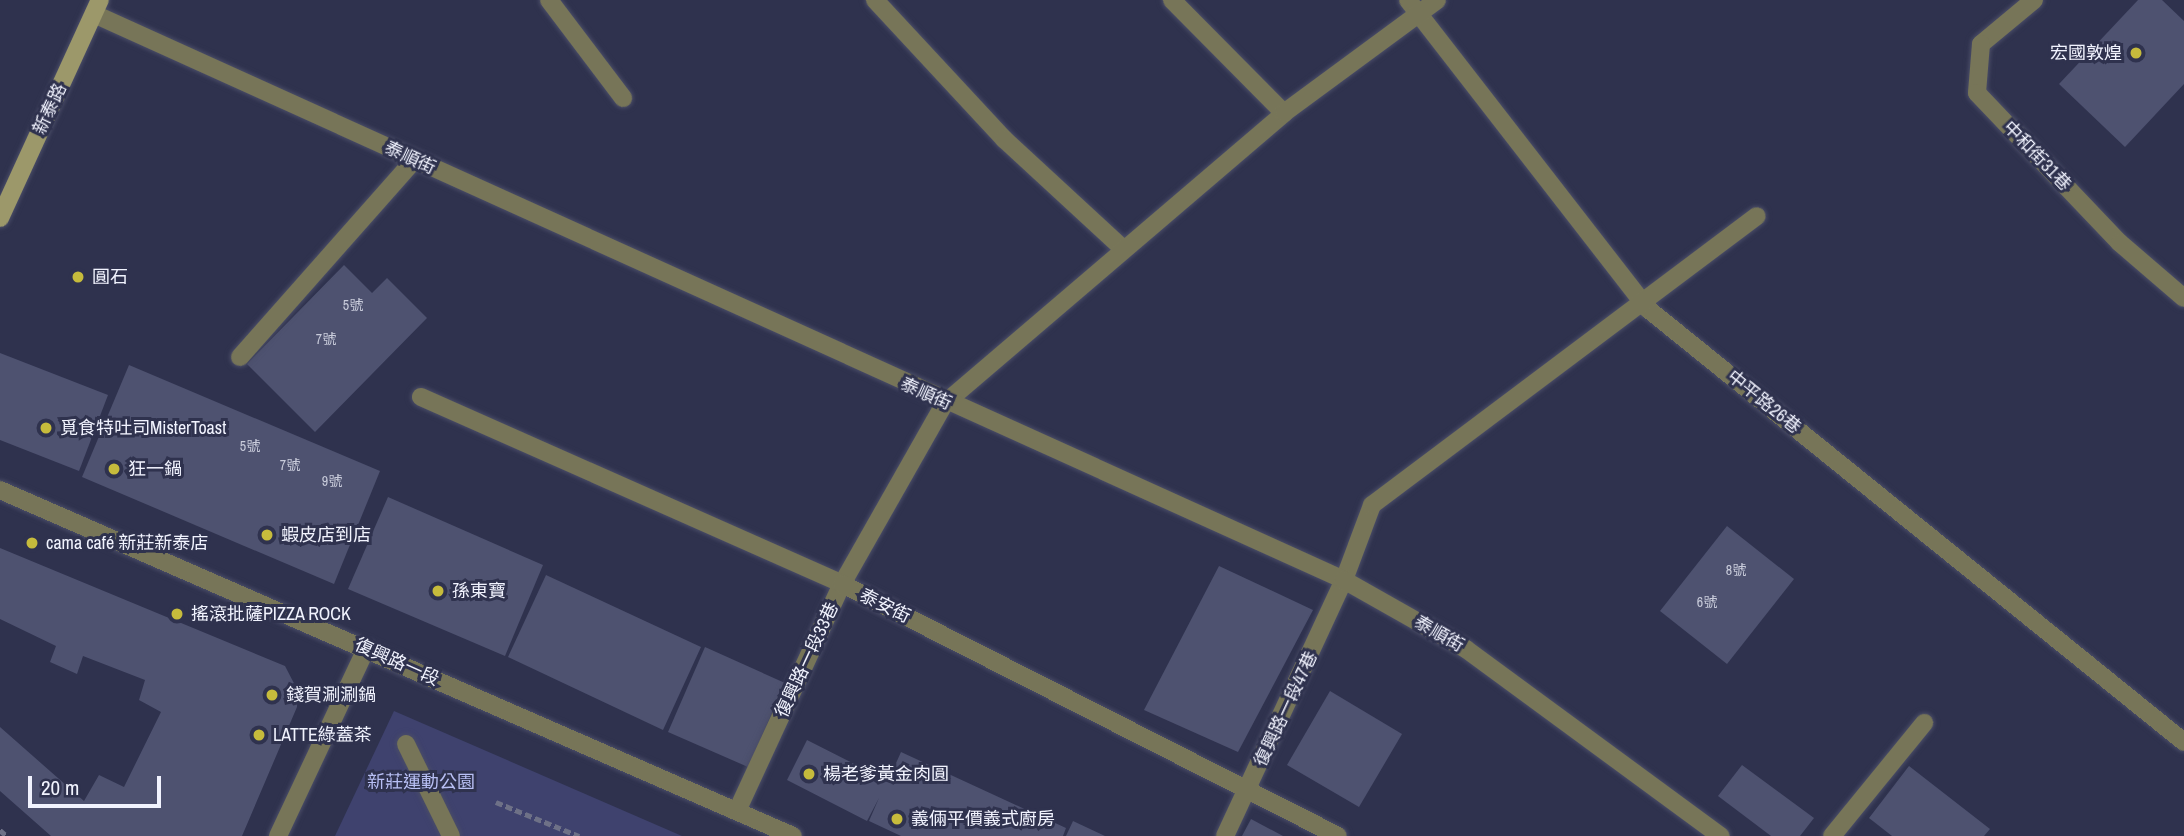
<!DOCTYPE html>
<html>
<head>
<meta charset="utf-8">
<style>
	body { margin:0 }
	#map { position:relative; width:2184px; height:836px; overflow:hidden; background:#2f324e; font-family:"Archivo Narrow","Noto Sans TC",sans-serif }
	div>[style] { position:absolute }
	.green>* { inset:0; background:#3f426e }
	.building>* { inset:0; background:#4e5270 }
	.path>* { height:4.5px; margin-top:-2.25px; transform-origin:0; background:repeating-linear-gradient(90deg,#6e7187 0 7px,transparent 0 10.5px) }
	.roads { filter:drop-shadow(0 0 2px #4a4d67) drop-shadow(0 0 2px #4a4d67) }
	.service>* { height:18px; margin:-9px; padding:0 9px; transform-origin:9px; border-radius:9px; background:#777558 }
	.pedestrian>* { height:18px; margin:-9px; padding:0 9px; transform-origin:9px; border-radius:9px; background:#777558 }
	.minor>* { height:18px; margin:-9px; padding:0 9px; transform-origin:9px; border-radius:9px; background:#777558 }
	.tertiary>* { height:18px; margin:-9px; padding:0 9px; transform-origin:9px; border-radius:9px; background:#777558 }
	.secondary>* { height:18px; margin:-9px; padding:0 9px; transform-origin:9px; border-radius:9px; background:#9c986a }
	.dots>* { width:19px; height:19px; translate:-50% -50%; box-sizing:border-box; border:4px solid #2f324e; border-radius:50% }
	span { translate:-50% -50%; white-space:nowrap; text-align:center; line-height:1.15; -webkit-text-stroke:6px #2f324e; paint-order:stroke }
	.number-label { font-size:14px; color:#c8cbda }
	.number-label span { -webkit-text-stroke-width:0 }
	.poi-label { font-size:18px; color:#f1f3fe }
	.right { translate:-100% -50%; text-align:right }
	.left { translate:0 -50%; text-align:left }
	.street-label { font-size:18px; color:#f1f3fe }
	.park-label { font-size:18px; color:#b8bff4 }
	.scale { position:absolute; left:28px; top:776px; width:133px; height:32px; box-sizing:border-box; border:4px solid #f1f3fe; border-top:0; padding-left:9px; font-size:21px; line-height:24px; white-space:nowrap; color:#f1f3fe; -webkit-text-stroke:5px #2f324e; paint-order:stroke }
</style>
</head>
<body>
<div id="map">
	<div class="green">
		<div style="clip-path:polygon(394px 711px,682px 836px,335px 836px)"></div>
	</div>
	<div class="building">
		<div style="clip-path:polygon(2138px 0,2162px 0,2184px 21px,2184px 84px,2125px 147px,2059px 84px)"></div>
		<div style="clip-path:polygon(344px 265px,372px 293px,387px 278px,427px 318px,315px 432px,247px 364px)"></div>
		<div style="clip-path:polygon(0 353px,108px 395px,79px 471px,0 440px)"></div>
		<div style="clip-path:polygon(129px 365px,380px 471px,334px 584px,82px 477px)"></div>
		<div style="clip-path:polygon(388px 497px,543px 565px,505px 656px,348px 589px)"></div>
		<div style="clip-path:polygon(1727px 526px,1794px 579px,1727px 664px,1660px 611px)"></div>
		<div style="clip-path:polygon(0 548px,285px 666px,298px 691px,297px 707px,242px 836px,51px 836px,0 791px,0 727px,84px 801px,99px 775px,124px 787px,161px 712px,139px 700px,145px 680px,83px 656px,77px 674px,50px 662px,56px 646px,0 619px)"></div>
		<div style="clip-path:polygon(1219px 566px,1313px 610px,1238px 752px,1144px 710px)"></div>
		<div style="clip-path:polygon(546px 575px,701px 647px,663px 730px,508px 657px)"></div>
		<div style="clip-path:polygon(705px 647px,785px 683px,748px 767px,668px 732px)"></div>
		<div style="clip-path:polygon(1330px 691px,1402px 734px,1359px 807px,1287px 765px)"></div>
		<div style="clip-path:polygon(807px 740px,888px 781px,901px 752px,1066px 828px,1063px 836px,901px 836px,869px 821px,879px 798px,867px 821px,787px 780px)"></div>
		<div style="clip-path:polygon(1742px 765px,1814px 818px,1800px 836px,1771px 836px,1718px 796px)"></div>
		<div style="clip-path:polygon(1909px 766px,1990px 829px,1984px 836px,1892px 836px,1869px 818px)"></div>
		<div style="clip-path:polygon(1251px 819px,1283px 836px,1242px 836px)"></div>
		<div style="clip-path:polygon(1073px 821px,1105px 836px,1066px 836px)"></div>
	</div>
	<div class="path">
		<div style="left:496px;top:802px;width:90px;rotate:22.3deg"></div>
		<div style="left:0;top:830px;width:9px;rotate:41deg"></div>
	</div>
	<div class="roads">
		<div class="service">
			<div style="left:549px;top:0;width:123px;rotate:52.9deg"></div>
			<div style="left:875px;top:0;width:190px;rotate:47.1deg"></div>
			<div style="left:1004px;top:139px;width:162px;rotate:42.7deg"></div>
			<div style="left:1172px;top:0;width:159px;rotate:45.3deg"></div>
			<div style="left:1408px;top:0;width:391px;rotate:52.2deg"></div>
			<div style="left:1648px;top:309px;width:689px;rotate:38.93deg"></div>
			<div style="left:2034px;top:0;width:69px;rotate:140.3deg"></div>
			<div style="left:1981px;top:44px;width:49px;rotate:94.7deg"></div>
			<div style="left:1977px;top:93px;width:207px;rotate:46.4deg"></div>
			<div style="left:2120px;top:243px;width:84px;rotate:40.7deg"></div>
			<div style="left:240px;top:357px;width:263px;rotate:-48.5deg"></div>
			<div style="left:737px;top:811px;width:250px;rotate:-65.2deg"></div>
			<div style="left:842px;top:584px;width:208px;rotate:-60.4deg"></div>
			<div style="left:945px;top:403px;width:446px;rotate:-40.5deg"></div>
			<div style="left:1284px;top:113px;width:190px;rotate:-36.4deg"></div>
			<div style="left:1225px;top:836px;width:282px;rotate:-65.1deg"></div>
			<div style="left:1344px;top:580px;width:80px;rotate:-69.5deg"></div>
			<div style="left:1372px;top:505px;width:481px;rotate:-36.9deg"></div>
			<div style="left:1832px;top:836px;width:146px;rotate:-50.8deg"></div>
		</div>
		<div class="pedestrian">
			<div style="left:406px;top:744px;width:102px;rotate:63.9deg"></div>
		</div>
		<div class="minor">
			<div style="left:94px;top:14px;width:1372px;rotate:24.36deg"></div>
			<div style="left:1344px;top:580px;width:140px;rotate:29.5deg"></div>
			<div style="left:1466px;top:649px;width:316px;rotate:36.3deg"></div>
			<div style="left:421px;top:397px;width:461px;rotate:23.9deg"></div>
			<div style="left:842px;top:584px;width:556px;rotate:26.93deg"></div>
			<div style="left:278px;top:836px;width:207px;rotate:-64.8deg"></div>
		</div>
		<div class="tertiary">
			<div style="left:0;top:490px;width:865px;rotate:23.57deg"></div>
		</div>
		<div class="secondary">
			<div style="left:0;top:218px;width:240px;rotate:-65.4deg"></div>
		</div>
	</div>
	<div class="dots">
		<div style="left:2136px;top:53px;background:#c6bb3c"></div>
		<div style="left:78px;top:277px;background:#c6bb3c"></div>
		<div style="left:46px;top:428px;background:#c6bb3c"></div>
		<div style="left:114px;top:469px;background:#c6bb3c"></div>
		<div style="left:267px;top:535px;background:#c6bb3c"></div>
		<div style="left:32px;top:543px;background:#c6bb3c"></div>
		<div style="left:438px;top:591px;background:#c6bb3c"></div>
		<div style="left:177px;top:614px;background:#c6bb3c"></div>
		<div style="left:272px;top:695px;background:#c6bb3c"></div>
		<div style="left:259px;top:735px;background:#c6bb3c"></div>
		<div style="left:809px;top:774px;background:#c6bb3c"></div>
		<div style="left:897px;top:819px;background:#c6bb3c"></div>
	</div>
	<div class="number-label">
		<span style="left:353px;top:305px">5號</span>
		<span style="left:326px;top:339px">7號</span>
		<span style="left:250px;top:446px">5號</span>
		<span style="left:290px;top:465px">7號</span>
		<span style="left:332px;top:481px">9號</span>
		<span style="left:1736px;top:570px">8號</span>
		<span style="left:1707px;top:602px">6號</span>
	</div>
	<div class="poi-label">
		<span class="right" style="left:2122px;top:53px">宏國敦煌</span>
		<span class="left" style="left:92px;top:277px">圓石</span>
		<span class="left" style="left:60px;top:428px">覓食特吐司MisterToast</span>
		<span class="left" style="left:128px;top:469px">狂一鍋</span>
		<span class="left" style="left:281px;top:535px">蝦皮店到店</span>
		<span class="left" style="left:46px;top:543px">cama café 新莊新泰店</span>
		<span class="left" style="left:452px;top:591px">孫東寶</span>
		<span class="left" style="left:191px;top:614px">搖滾批薩PIZZA ROCK</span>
		<span class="left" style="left:286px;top:695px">錢賀涮涮鍋</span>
		<span class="left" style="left:273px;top:735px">LATTE綠蓋茶</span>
		<span class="left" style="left:823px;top:774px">楊老爹黃金肉圓</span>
		<span class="left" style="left:911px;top:819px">義倆平價義式廚房</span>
	</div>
	<div class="street-label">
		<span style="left:50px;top:109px;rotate:-65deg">新泰路</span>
		<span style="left:2037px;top:156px;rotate:46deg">中和街31巷</span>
		<span style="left:410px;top:158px;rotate:25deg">泰順街</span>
		<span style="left:926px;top:394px;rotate:24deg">泰順街</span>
		<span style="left:1764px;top:402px;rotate:39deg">中平路26巷</span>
		<span style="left:885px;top:606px;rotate:26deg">泰安街</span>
		<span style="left:1439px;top:634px;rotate:30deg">泰順街</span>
		<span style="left:807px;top:660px;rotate:-65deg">復興路一段33巷</span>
		<span style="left:397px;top:662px;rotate:24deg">復興路一段</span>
		<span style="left:1286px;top:709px;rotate:-65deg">復興路一段47巷</span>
	</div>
	<div class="park-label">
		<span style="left:421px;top:782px">新莊運動公園</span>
	</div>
	<div class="scale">20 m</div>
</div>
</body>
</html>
